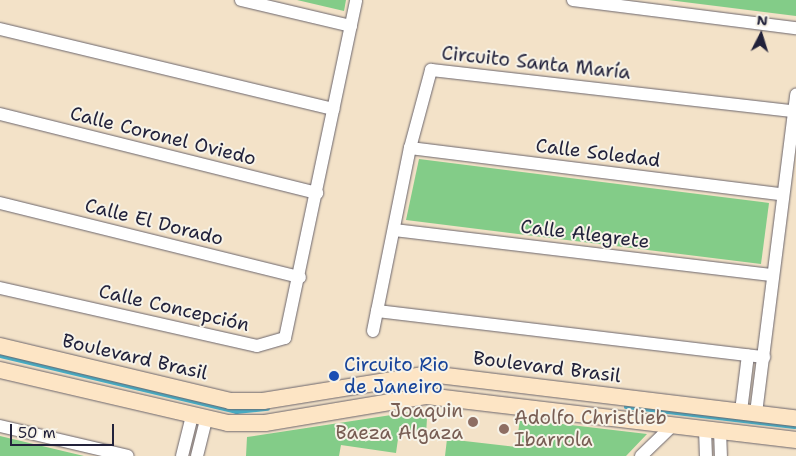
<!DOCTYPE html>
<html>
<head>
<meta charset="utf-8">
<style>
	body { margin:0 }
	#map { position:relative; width:796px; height:456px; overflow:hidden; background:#f3e2c8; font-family:"Shantell Sans",sans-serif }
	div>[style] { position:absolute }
	.green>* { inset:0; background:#83cc88 }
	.stream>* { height:4.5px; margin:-2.25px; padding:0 2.25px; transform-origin:2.25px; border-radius:2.25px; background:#46aec6 }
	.roads { filter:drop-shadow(0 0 1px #6b656c) drop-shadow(0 0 1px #6b656c) }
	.minor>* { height:12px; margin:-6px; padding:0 6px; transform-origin:6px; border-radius:6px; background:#fff }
	.secondary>* { height:16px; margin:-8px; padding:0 8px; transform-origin:8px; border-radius:8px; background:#fde5c5 }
	.dots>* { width:14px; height:14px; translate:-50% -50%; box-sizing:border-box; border:2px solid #f7f3e8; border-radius:50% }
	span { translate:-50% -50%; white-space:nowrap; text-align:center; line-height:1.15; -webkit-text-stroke:4px #f7f3e8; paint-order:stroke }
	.street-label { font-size:19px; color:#22223b }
	.transit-label { font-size:19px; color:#164399 }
	.left { translate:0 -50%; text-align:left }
	.education-label { font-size:19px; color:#785e54 }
	.right { translate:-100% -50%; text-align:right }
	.north { position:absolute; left:736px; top:10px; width:50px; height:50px; -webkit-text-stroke:4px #f7f3e8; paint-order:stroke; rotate:5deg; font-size:14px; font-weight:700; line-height:20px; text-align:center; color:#22223b }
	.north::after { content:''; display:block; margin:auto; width:18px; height:22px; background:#22223b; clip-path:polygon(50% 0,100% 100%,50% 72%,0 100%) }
	.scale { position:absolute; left:10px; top:424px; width:104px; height:22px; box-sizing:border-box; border:2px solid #22223b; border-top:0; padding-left:6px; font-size:15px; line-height:18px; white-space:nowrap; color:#22223b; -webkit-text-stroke:4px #f7f3e8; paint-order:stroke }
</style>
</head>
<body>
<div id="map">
	<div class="green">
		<div style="clip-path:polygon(297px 0,346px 0,344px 11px)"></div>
		<div style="clip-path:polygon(668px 0,796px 0,796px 16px)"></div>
		<div style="clip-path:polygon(419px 159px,769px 203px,761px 264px,406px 220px)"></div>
		<div style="clip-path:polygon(424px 410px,427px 418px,426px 435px,399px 432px,396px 453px,341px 445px,339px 456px,246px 456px,247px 437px)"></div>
		<div style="clip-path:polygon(520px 419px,647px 434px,626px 456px,445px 456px,447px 439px,516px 447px)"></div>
		<div style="clip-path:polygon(0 436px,84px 456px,0 456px)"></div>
	</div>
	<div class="stream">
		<div style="left:0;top:355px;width:243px;rotate:13.3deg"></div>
		<div style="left:236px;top:411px;width:31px;rotate:-6deg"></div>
		<div style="left:626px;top:406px;width:169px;rotate:6.8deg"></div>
	</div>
	<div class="roads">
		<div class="minor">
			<div style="left:241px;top:0;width:113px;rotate:13.3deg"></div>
			<div style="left:573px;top:0;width:225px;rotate:7.2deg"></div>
			<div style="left:0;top:29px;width:343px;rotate:13.5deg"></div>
			<div style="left:0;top:114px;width:327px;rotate:14deg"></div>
			<div style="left:410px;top:148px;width:374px;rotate:7.1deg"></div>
			<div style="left:0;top:203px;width:309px;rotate:13.9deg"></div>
			<div style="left:394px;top:230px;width:380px;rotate:6.8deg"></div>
			<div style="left:0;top:288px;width:263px;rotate:12.7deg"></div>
			<div style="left:257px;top:346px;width:29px;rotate:-16deg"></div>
			<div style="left:285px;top:338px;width:345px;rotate:-78.1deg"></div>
			<div style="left:377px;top:311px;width:390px;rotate:6.8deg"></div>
			<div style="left:373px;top:331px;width:187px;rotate:-78.6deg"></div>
			<div style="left:410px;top:148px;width:81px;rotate:-74.9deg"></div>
			<div style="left:431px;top:70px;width:364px;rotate:6.5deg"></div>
			<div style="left:741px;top:411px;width:56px;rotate:-82.9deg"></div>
			<div style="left:756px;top:413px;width:321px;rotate:-82.8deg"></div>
			<div style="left:0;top:426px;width:131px;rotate:13.2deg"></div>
			<div style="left:705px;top:429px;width:27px;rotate:88deg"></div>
			<div style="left:720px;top:430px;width:26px;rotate:88deg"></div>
			<div style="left:182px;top:456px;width:41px;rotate:-76deg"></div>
			<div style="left:197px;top:456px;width:37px;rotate:-76deg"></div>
			<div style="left:641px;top:456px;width:45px;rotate:-44.1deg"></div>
		</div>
		<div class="secondary">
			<div style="left:0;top:346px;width:236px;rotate:13.4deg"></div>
			<div style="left:230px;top:401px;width:33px"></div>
			<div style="left:263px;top:401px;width:169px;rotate:-9.2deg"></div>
			<div style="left:430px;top:374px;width:369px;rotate:6.9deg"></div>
			<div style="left:0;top:370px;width:234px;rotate:13.1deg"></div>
			<div style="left:228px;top:423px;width:37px"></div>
			<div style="left:265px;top:423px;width:164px;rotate:-9.5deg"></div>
			<div style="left:427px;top:396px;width:372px;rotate:6.8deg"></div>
		</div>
	</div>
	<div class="dots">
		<div style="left:334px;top:376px;background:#1a4fb4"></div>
		<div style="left:473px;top:422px;background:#8d6e63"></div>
		<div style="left:504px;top:429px;background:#8d6e63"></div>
	</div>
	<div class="street-label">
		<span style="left:536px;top:63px;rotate:6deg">Circuito Santa María</span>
		<span style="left:163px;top:136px;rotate:14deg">Calle Coronel Oviedo</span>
		<span style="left:598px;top:153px;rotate:7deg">Calle Soledad</span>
		<span style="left:154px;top:222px;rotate:14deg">Calle El Dorado</span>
		<span style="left:585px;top:234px;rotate:7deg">Calle Alegrete</span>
		<span style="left:174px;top:308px;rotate:13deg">Calle Concepción</span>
		<span style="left:135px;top:357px;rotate:13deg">Boulevard Brasil</span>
		<span style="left:547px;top:367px;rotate:7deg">Boulevard Brasil</span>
	</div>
	<div class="transit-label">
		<span class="left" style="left:344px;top:376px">Circuito Rio<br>de Janeiro</span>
	</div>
	<div class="education-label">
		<span class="right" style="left:463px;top:422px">Joaquin<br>Baeza Algaza</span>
		<span class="left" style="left:514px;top:429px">Adolfo Christlieb<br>Ibarrola</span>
	</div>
	<div class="north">N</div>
	<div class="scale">50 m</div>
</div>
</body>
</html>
